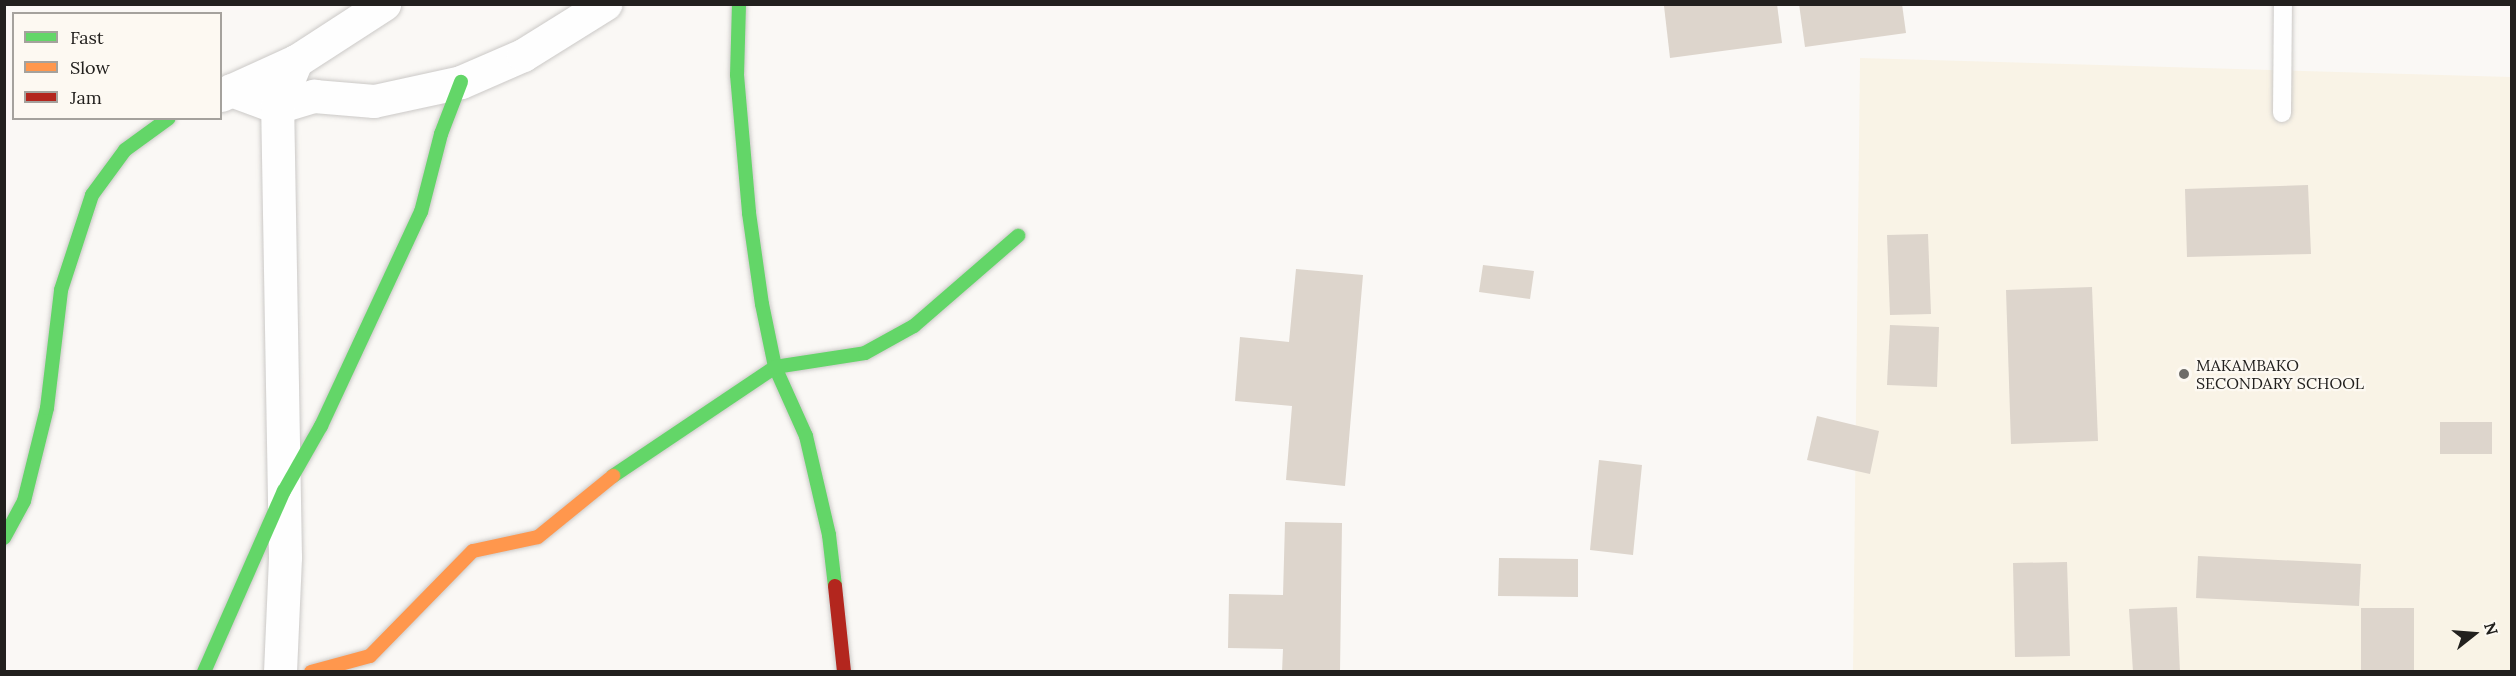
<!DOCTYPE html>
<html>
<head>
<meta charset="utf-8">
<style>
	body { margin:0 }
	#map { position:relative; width:2516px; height:676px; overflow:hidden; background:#faf8f5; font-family:Lora,serif }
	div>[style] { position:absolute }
	.education>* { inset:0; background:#f9f3e6 }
	.building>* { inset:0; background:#ddd5cc }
	.roads { filter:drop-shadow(0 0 2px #cbc9c7) drop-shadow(0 0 2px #cbc9c7) }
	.lane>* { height:18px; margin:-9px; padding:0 9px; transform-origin:9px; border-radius:9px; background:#fefefe }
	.street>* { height:33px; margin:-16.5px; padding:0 16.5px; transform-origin:16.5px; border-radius:16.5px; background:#fefefe }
	.fast>* { height:14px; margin:-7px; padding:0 7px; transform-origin:7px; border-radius:7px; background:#63d668 }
	.slow>* { height:14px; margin:-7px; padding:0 7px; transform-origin:7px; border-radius:7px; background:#ff974d }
	.jam>* { height:14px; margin:-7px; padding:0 7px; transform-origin:7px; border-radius:7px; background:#b3261e }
	.dots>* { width:16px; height:16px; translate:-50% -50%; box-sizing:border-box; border:3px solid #fdf9f2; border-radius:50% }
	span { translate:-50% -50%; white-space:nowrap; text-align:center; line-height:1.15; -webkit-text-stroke:4.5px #fdf9f2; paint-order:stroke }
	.poi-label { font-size:16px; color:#22201e }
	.left { translate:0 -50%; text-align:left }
	.frame { position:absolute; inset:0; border:6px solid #22201e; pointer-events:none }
	.legend { position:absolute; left:12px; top:12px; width:210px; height:108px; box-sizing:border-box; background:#fdf9f2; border:2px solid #a5a29d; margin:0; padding:8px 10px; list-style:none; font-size:18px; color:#22201e }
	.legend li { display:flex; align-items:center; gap:12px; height:30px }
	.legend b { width:30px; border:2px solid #a5a29d }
	.north { position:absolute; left:2444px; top:604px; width:60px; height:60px; -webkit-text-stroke:4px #fdf9f2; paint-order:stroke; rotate:73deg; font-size:16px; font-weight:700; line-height:24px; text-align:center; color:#22201e }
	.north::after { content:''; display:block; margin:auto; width:21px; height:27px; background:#22201e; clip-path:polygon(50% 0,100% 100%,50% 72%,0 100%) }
</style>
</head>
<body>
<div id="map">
	<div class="education">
		<div style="clip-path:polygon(1860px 58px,2511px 77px,2511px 671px,1853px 672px)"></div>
	</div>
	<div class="building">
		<div style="clip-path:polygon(1675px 4px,1777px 4px,1782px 43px,1670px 58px,1664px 6px)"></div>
		<div style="clip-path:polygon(1799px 4px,1902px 4px,1906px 33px,1805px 47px)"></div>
		<div style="clip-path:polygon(2308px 185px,2311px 254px,2187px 257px,2185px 189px)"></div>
		<div style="clip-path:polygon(1928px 234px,1931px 314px,1890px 315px,1887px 235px)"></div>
		<div style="clip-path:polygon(1483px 265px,1534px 271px,1530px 299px,1479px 292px)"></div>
		<div style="clip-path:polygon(1296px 269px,1363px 275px,1345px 486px,1286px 480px,1292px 406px,1235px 401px,1240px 337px,1289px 342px)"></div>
		<div style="clip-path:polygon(2092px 287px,2098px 441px,2011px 444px,2006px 290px)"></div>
		<div style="clip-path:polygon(1890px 325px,1939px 327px,1937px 387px,1887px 385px)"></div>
		<div style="clip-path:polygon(1817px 416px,1879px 431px,1870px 474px,1807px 460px)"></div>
		<div style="clip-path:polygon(2440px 422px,2492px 422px,2492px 454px,2440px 454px)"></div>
		<div style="clip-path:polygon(1599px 460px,1642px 465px,1633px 555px,1590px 550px)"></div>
		<div style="clip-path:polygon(1285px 522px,1342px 523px,1340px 672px,1282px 672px,1283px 649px,1228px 648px,1229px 594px,1283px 595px)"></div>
		<div style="clip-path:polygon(2198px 556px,2361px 564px,2359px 606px,2196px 598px)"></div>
		<div style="clip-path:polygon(1499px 558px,1578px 559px,1578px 597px,1498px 596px)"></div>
		<div style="clip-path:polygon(2067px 562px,2070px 656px,2015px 657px,2013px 563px)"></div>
		<div style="clip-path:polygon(2177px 607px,2180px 672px,2133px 672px,2129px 609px)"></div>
		<div style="clip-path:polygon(2361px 608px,2414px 608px,2414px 672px,2361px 672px)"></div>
	</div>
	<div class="roads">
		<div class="lane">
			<div style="left:2282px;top:113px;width:109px;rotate:-89.5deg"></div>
		</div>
		<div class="street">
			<div style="left:231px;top:90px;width:49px;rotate:20.3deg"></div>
			<div style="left:277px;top:107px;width:39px;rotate:-17deg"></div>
			<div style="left:314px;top:96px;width:60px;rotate:4.8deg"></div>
			<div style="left:374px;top:101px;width:89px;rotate:-12.3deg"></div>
			<div style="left:461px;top:82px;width:68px;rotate:-23.5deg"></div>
			<div style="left:523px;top:55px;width:97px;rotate:-31.9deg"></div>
			<div style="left:221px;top:95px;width:82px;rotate:-24.4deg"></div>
			<div style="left:296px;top:61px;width:105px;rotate:-32.9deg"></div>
			<div style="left:280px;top:672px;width:115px;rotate:-87.5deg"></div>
			<div style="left:285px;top:557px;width:450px;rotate:-91deg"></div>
			<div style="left:277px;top:107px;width:50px;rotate:-67.6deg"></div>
		</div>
		<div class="fast">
			<div style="left:739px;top:4px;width:71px;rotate:91.6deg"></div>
			<div style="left:737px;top:75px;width:139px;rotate:85deg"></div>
			<div style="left:749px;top:213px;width:92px;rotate:81.9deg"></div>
			<div style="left:762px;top:304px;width:64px;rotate:78.3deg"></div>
			<div style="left:775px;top:367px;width:76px;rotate:65.8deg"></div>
			<div style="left:806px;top:436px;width:102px;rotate:76.9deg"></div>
			<div style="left:829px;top:535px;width:51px;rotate:83.3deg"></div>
			<div style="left:613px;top:476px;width:195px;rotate:-33.9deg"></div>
			<div style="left:775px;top:367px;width:91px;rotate:-8.8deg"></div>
			<div style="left:865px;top:353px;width:56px;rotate:-28.9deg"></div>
			<div style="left:914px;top:326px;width:138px;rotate:-40.9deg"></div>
			<div style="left:4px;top:538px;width:42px;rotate:-61.6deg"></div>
			<div style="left:24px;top:501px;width:96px;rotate:-76.1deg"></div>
			<div style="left:47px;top:408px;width:119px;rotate:-83.2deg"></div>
			<div style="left:61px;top:290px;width:100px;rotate:-71.9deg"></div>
			<div style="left:92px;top:195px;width:56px;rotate:-53.7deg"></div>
			<div style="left:125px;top:150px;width:54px;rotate:-36deg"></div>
			<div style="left:204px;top:672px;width:198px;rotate:-66.2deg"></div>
			<div style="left:284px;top:491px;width:75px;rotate:-60.4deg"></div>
			<div style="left:321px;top:426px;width:236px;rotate:-65deg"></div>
			<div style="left:421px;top:212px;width:81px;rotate:-75.6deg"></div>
			<div style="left:441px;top:134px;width:56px;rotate:-69deg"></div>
		</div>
		<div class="slow">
			<div style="left:311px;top:672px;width:61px;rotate:-15.2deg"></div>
			<div style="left:370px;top:656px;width:147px;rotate:-45.6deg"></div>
			<div style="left:473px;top:551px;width:66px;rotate:-12.2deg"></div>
			<div style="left:538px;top:537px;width:97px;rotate:-39.1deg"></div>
		</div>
		<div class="jam">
			<div style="left:835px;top:586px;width:86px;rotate:84deg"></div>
		</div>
	</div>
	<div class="dots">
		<div style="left:2184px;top:374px;background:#6e6c69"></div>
	</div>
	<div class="poi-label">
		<span class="left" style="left:2196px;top:374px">MAKAMBAKO<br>SECONDARY SCHOOL</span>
	</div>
	<div class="frame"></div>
	<ul class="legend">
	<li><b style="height:8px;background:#63d668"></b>Fast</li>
	<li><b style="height:8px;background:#ff974d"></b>Slow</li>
	<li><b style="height:8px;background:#b3261e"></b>Jam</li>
	</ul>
	<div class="north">N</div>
</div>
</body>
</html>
